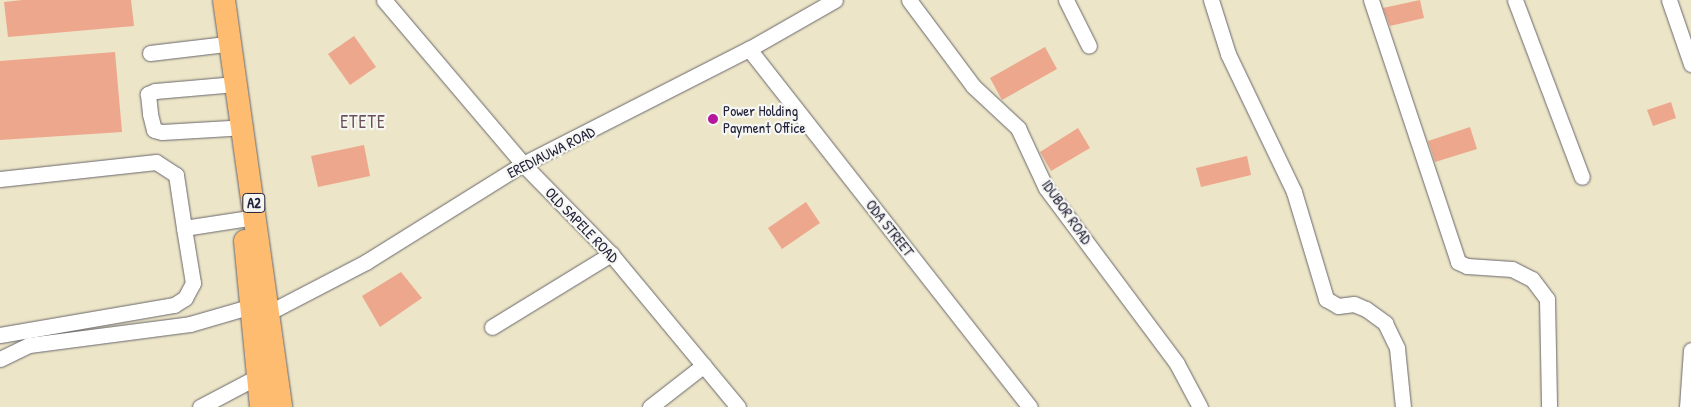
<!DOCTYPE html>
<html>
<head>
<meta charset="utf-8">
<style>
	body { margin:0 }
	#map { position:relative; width:1691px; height:407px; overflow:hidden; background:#ece5c7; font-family:"Patrick Hand",sans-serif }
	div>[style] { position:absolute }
	.building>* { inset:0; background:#eda78d }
	.roads { filter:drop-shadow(0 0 1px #69666c) drop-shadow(0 0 1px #69666c) }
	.minor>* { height:15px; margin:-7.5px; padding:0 7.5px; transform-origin:7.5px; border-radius:7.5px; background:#fff }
	.highway>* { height:22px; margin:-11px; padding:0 11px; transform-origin:11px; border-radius:11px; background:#febc70 }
	.dots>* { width:14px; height:14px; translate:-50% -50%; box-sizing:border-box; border:2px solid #f6f6f2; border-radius:50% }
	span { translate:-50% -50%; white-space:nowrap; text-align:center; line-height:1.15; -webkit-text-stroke:4.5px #f6f6f2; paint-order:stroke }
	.shield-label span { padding:1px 4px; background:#f6f6f2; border:1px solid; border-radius:4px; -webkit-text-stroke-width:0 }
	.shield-label { font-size:14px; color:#22223b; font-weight:700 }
	.poi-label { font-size:15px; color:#22223b }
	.left { translate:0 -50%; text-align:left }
	.street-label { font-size:15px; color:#22223b }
	.quarter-label { font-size:18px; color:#695158; letter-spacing:1px }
</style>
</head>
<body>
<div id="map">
	<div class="building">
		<div style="clip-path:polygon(22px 0,131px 0,134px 26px,8px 37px,4px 2px)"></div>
		<div style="clip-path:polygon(1420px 0,1424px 18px,1390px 26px,1383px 8px)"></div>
		<div style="clip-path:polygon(354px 36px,376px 67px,350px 85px,328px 54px)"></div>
		<div style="clip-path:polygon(1045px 47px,1057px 69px,1002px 100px,990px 78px)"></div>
		<div style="clip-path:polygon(115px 52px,122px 132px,0 140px,0 61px)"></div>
		<div style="clip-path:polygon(1671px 102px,1676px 118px,1653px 126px,1647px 110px)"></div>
		<div style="clip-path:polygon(1470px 127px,1477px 149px,1435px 162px,1428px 141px)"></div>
		<div style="clip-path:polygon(1078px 128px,1090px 148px,1051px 171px,1040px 152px)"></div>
		<div style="clip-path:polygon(364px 145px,370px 176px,318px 187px,311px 156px)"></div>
		<div style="clip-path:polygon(1247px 156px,1251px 175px,1201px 187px,1196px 168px)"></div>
		<div style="clip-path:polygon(806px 202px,820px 223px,782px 249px,768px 228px)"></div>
		<div style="clip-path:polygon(401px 272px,422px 298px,380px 327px,362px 296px)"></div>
	</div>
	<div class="roads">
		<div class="minor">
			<div style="left:384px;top:0;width:215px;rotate:49.7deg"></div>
			<div style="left:523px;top:164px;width:126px;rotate:45.6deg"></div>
			<div style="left:611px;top:254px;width:199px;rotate:50.3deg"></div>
			<div style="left:909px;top:0;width:107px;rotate:53.3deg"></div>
			<div style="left:973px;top:86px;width:62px;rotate:43deg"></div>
			<div style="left:1018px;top:128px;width:66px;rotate:65deg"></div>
			<div style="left:1046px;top:188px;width:219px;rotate:53.3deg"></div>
			<div style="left:1177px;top:364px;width:49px;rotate:61.9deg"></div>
			<div style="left:1066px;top:0;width:51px;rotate:63.4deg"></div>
			<div style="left:1211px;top:0;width:57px;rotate:72.5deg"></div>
			<div style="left:1228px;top:54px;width:153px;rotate:64.4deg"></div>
			<div style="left:1294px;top:192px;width:112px;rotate:73.3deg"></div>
			<div style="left:1326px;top:299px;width:14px;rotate:30deg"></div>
			<div style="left:1338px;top:306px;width:16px;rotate:-7deg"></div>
			<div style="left:1354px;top:304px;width:13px;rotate:23deg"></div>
			<div style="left:1366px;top:309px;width:24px;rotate:36deg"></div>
			<div style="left:1385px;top:323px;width:28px;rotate:64deg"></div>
			<div style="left:1397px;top:348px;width:59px;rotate:84.2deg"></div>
			<div style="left:1371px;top:0;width:276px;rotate:71.6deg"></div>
			<div style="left:1458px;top:262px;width:10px;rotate:24deg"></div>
			<div style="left:1467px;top:266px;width:45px;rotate:3.8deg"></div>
			<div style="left:1512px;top:269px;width:22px;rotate:27deg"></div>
			<div style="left:1532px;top:279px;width:25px;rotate:53deg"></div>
			<div style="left:1547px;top:299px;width:108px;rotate:88.9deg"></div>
			<div style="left:1515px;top:0;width:189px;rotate:69.3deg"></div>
			<div style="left:1669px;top:0;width:68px;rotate:71deg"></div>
			<div style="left:749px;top:49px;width:455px;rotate:51.9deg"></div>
			<div style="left:150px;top:53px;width:68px;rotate:-6.7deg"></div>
			<div style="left:224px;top:85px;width:69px;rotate:175deg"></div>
			<div style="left:155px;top:91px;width:8px;rotate:157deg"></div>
			<div style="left:148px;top:94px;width:20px;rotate:84deg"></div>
			<div style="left:150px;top:114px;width:16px;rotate:76deg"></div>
			<div style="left:154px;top:130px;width:8px;rotate:14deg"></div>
			<div style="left:162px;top:132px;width:68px;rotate:-3.4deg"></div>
			<div style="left:0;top:179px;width:157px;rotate:-6.2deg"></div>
			<div style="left:156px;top:162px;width:24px;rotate:33deg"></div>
			<div style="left:176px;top:175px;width:54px;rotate:81.4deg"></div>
			<div style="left:184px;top:228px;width:60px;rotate:-8.7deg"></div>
			<div style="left:270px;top:312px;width:108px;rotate:-27.5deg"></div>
			<div style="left:366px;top:262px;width:185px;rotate:-32deg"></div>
			<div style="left:523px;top:164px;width:254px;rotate:-27deg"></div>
			<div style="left:749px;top:49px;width:99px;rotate:-29.7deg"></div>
			<div style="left:492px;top:327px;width:140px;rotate:-31.5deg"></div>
			<div style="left:0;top:335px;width:177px;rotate:-9.8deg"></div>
			<div style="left:174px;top:305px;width:13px;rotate:-32deg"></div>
			<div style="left:185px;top:298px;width:17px;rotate:-62deg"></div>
			<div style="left:193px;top:283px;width:56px;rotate:-99.3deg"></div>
			<div style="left:0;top:359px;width:32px;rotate:-26deg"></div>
			<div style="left:29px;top:345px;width:162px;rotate:-7.4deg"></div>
			<div style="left:190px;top:324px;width:65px;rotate:-16.2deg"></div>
			<div style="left:200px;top:407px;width:64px;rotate:-27.8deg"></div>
			<div style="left:650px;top:407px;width:68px;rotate:-37.9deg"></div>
			<div style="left:1687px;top:407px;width:57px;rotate:-86deg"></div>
		</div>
		<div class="highway">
			<div style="left:224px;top:0;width:411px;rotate:82deg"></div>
			<div style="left:245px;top:241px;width:167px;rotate:84.5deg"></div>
		</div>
	</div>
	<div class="dots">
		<div style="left:713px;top:119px;background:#b5179e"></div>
	</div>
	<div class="shield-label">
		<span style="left:254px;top:203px">A2</span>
	</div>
	<div class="poi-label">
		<span class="left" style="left:723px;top:119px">Power Holding<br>Payment Office</span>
	</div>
	<div class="street-label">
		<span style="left:551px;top:152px;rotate:-27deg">EREDIAUWA ROAD</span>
		<span style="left:1067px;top:212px;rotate:55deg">IDUBOR ROAD</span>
		<span style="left:582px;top:225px;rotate:46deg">OLD SAPELE ROAD</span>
		<span style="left:890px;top:228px;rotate:52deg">ODA STREET</span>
	</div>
	<div class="quarter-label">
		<span style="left:363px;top:122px">ETETE</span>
	</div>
</div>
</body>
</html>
